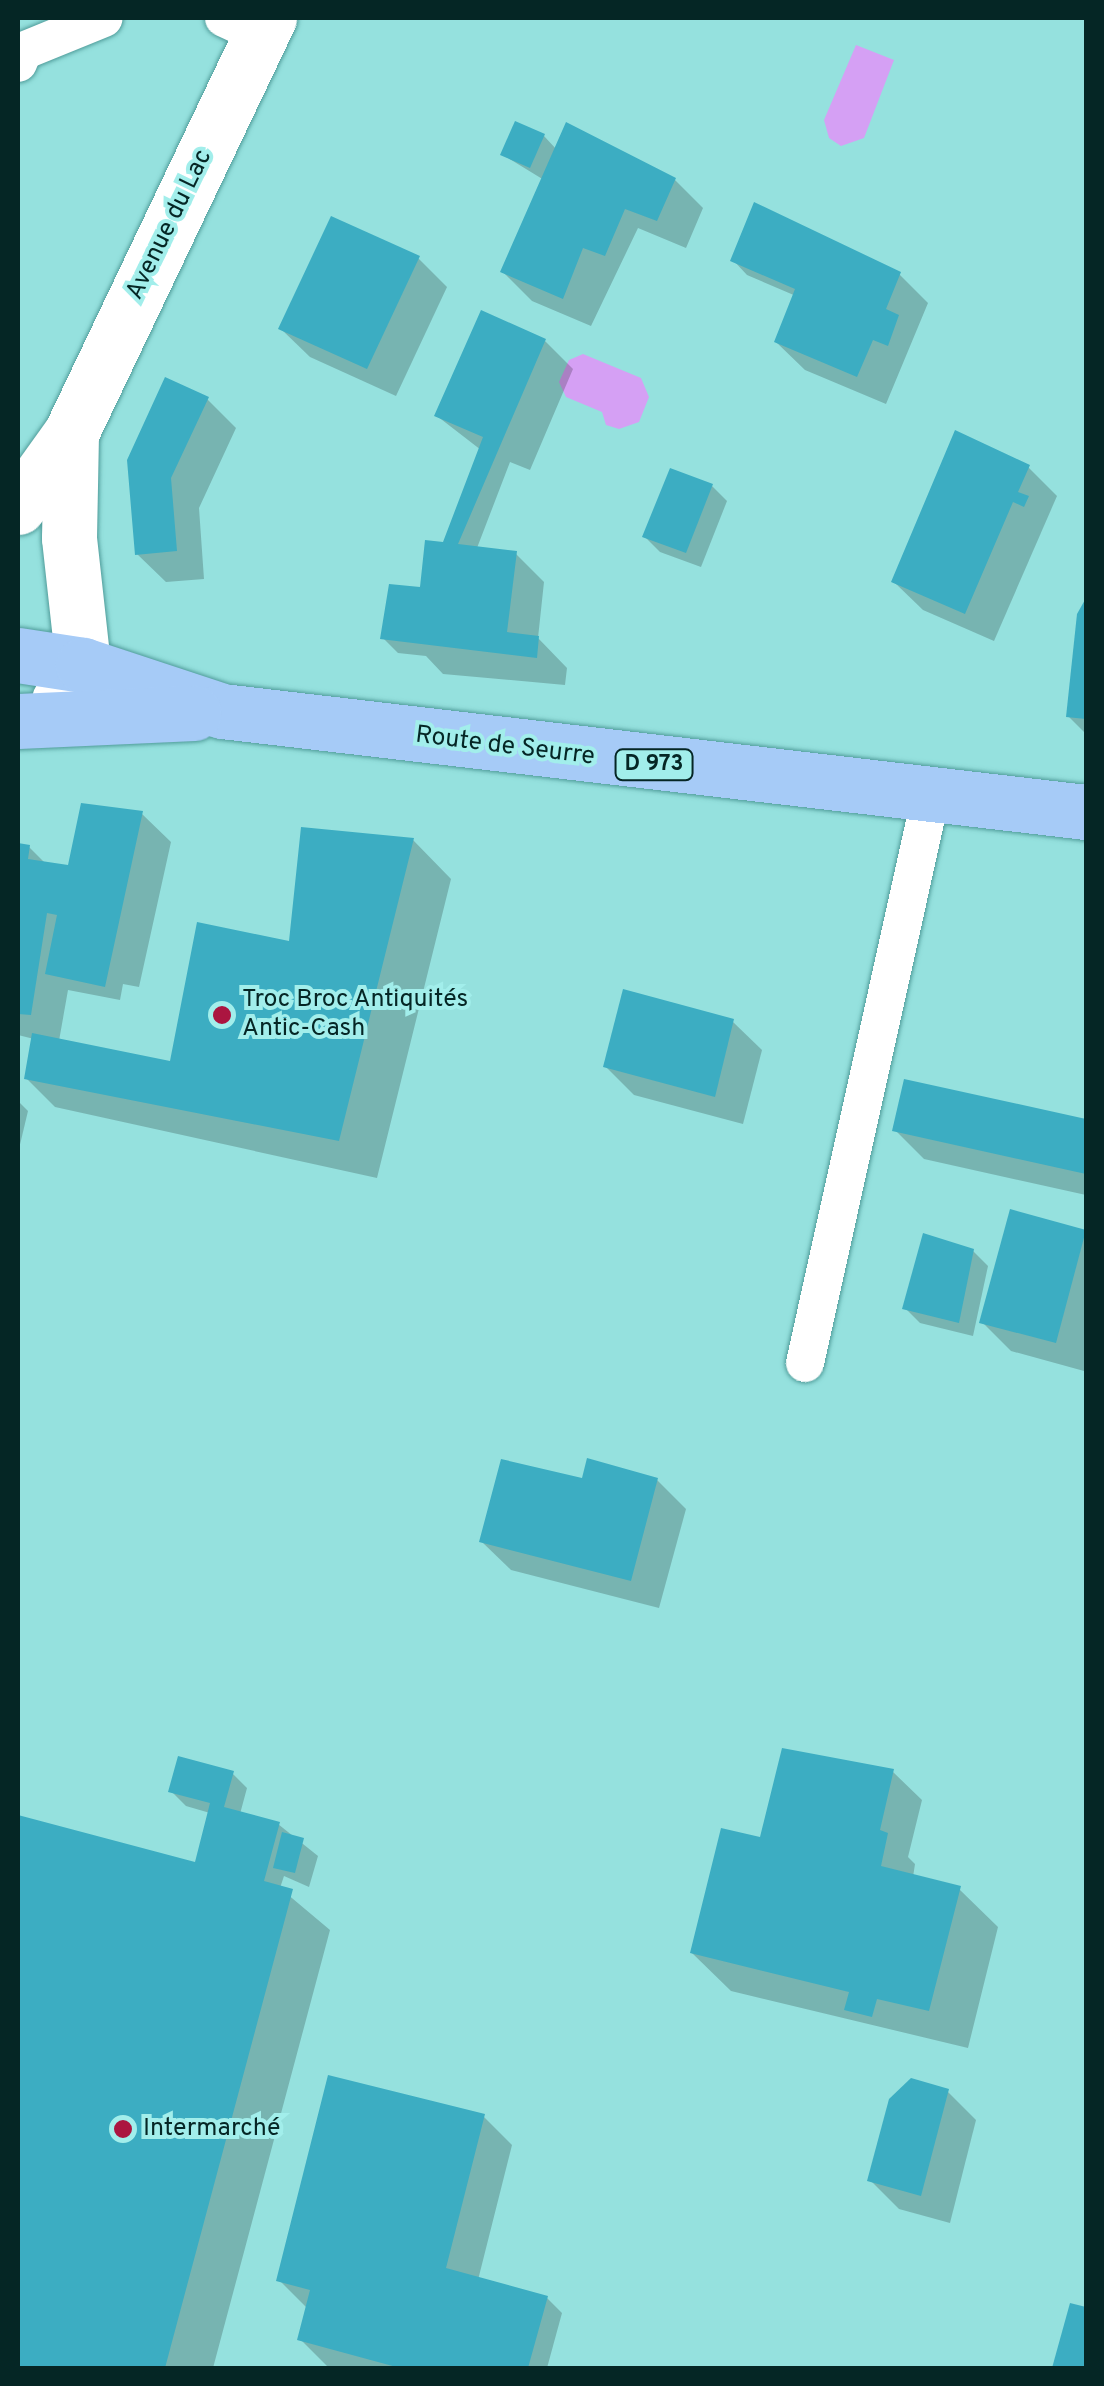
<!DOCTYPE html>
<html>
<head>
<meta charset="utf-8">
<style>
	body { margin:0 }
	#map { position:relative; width:1104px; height:2386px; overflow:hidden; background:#95e1de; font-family:Overpass,sans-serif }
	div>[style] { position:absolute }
	.water>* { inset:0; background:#d5a0f4 }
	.shadow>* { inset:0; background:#0003 }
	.building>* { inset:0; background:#3cadc2 }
	.roads { filter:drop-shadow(0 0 2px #509c9a) drop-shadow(0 0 2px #509c9a) }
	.lane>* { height:38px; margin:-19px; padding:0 19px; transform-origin:19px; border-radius:19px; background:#fff }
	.secondary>* { height:55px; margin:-27.5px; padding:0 27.5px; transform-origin:27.5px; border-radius:27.5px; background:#fff }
	.primary>* { height:55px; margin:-27.5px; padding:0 27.5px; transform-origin:27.5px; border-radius:27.5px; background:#a6cbf7 }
	.dots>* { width:28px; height:28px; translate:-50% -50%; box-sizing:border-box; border:5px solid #a2eeeb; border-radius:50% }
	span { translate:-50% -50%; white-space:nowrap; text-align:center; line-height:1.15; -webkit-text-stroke:8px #a2eeeb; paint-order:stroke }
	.shield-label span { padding:2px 8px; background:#a2eeeb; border:2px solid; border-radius:8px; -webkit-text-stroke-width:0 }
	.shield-label { font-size:22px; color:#052625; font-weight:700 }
	.street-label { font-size:25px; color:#052625 }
	.poi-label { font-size:25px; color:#052625 }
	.left { translate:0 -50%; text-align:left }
	.frame { position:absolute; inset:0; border:20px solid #052625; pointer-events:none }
</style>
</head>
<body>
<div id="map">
	<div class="water">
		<div style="clip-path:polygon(856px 45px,894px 60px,864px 138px,841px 146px,829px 138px,824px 120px)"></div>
		<div style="clip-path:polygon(583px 354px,641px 378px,649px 397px,639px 422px,619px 429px,606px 425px,602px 412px,566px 397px,559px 382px,569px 360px)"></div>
	</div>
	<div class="shadow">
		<div style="clip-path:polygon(568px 125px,675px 180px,703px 208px,686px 248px,638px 228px,591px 326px,532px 301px,503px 272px,544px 180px,503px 155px,544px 136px,557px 150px)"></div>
		<div style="clip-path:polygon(755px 206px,900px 275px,928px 303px,886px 404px,805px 370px,776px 342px,796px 296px,747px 275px,733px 260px)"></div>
		<div style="clip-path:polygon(418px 258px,447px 287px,396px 396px,310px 357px,281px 329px)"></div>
		<div style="clip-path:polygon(545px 341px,573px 369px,530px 470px,510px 462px,477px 548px,515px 553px,544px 582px,538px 638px,567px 668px,565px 685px,443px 674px,426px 656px,398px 653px,383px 638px,450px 545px,481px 450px,437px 416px)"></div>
		<div style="clip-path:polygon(207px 399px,236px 428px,199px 508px,204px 579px,166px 582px,137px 554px,130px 460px)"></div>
		<div style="clip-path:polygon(1028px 467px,1057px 496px,994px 641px,923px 610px,894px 582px)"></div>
		<div style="clip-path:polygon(712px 486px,727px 501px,701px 567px,660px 552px,645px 537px)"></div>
		<div style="clip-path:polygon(1086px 602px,1086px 734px,1068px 716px)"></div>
		<div style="clip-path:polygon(142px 814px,171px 842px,139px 987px,123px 984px,120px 1000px,68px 990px,59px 1041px,169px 1063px,413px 840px,451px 879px,377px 1178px,55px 1107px,26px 1078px,34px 1039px,18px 1035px,18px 845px,29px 847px,46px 864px,70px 868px)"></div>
		<div style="clip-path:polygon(733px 1022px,762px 1050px,743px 1124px,634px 1095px,605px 1066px)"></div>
		<div style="clip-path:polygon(906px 1082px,1086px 1122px,1086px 1195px,924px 1159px,895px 1130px)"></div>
		<div style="clip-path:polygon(18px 1101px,28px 1111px,18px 1153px)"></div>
		<div style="clip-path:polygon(1084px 1232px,1084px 1371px,1011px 1351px,982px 1322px)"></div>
		<div style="clip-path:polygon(973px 1251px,988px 1266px,973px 1336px,920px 1323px,905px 1308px)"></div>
		<div style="clip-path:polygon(657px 1480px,686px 1509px,659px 1608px,511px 1570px,482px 1542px,584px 1481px)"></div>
		<div style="clip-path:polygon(893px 1772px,922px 1800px,908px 1857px,915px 1864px,913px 1877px,959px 1889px,998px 1927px,968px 2048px,731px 1991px,692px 1953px,769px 1842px)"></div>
		<div style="clip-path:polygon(232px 1773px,247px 1788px,240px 1814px,278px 1824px,318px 1856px,309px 1887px,284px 1876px,280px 1888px,330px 1930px,213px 2368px,18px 2368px,18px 1818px,203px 1868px,210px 1813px,186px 1806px,171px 1791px)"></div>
		<div style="clip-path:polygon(947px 2091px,976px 2120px,950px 2223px,899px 2209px,870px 2180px)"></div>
		<div style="clip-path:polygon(483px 2116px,512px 2145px,478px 2280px,547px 2298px,562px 2313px,547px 2368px,329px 2368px,300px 2339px,308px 2309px,279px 2280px)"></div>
	</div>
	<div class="building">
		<div style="clip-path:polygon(515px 121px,545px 134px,530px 168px,500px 155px)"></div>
		<div style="clip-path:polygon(566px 122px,676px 178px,657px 221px,625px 209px,605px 256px,583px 248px,563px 299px,500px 272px)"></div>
		<div style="clip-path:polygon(754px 202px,901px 272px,886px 309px,899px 315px,888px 346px,873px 340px,857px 377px,774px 342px,795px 289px,730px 261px)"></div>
		<div style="clip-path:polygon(331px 216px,420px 256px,367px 369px,278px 329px)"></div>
		<div style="clip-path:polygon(481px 310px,546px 339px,458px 544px,517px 551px,507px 632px,539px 636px,537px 658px,380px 639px,389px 584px,420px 587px,425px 540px,443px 542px,483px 437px,434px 416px)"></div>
		<div style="clip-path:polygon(165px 377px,209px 397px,171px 478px,177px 551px,135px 555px,127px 460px)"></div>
		<div style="clip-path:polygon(955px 430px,1030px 465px,1018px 492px,1029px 496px,1024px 507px,1013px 502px,965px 614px,891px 582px)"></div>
		<div style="clip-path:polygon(670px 468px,713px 484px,686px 553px,642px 537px)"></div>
		<div style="clip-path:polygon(1086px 598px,1086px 719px,1066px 717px,1077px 614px)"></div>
		<div style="clip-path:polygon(81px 803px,143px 811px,105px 987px,45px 974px,57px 915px,47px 913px,31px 1015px,18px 1014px,18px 843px,30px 845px,28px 859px,68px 865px)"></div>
		<div style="clip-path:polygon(301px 827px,414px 838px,339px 1141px,24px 1079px,32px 1033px,170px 1061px,197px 922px,289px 941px)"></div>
		<div style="clip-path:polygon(623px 989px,734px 1019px,715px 1097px,603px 1067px)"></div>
		<div style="clip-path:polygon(904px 1079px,1086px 1119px,1086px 1174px,892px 1131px)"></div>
		<div style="clip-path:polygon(1010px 1209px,1086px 1230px,1056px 1343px,979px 1323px)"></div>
		<div style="clip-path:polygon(923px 1233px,974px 1249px,959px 1323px,902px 1309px)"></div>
		<div style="clip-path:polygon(587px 1458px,658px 1478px,631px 1581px,479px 1542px,501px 1459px,582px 1478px)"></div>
		<div style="clip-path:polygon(782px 1748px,894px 1769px,880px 1830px,888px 1833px,881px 1866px,961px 1886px,929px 2011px,877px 1999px,872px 2017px,844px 2010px,849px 1992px,690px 1953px,721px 1828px,760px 1837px)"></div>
		<div style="clip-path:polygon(178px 1756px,234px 1771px,224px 1807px,280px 1822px,264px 1881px,293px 1889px,165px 2368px,18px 2368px,18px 1815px,195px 1862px,210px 1803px,168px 1792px)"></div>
		<div style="clip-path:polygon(282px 1832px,304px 1838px,295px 1873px,273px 1868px)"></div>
		<div style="clip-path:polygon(328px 2075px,485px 2114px,446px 2268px,548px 2296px,528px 2368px,400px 2368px,297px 2340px,310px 2290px,276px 2281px)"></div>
		<div style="clip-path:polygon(911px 2078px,949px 2089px,921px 2196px,867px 2181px,889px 2099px)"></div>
		<div style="clip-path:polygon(1070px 2303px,1086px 2307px,1086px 2368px,1052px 2368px)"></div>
	</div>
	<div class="roads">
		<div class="lane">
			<div style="left:224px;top:18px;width:41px;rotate:24.7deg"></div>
			<div style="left:18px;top:63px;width:13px;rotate:-67deg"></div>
			<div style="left:23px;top:51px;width:87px;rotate:-22.2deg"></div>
			<div style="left:805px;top:1363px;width:582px;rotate:-77.49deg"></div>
		</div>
		<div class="secondary">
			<div style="left:18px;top:507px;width:91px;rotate:-54.4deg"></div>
			<div style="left:71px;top:433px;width:460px;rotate:-64.5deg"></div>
			<div style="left:59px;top:700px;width:42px;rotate:-55.6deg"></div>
			<div style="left:83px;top:665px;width:128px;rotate:-96.3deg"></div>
			<div style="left:69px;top:538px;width:105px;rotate:-88.9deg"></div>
		</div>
		<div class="primary">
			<div style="left:18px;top:655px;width:66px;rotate:8.7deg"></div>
			<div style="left:83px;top:665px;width:146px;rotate:18.3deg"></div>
			<div style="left:222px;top:711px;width:870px;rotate:6.67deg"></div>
			<div style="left:18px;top:721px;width:176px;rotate:-2.6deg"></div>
		</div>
	</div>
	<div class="dots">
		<div style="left:222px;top:1015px;background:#ab1540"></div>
		<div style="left:123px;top:2129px;background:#ab1540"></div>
	</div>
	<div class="shield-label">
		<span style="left:654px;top:765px">D 973</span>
	</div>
	<div class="street-label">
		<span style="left:170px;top:225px;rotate:-64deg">Avenue du Lac</span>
		<span style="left:505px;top:747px;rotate:7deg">Route de Seurre</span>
	</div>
	<div class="poi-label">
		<span class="left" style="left:242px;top:1015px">Troc Broc Antiquités<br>Antic-Cash</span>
		<span class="left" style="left:143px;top:2129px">Intermarché</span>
	</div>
	<div class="frame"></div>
</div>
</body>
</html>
